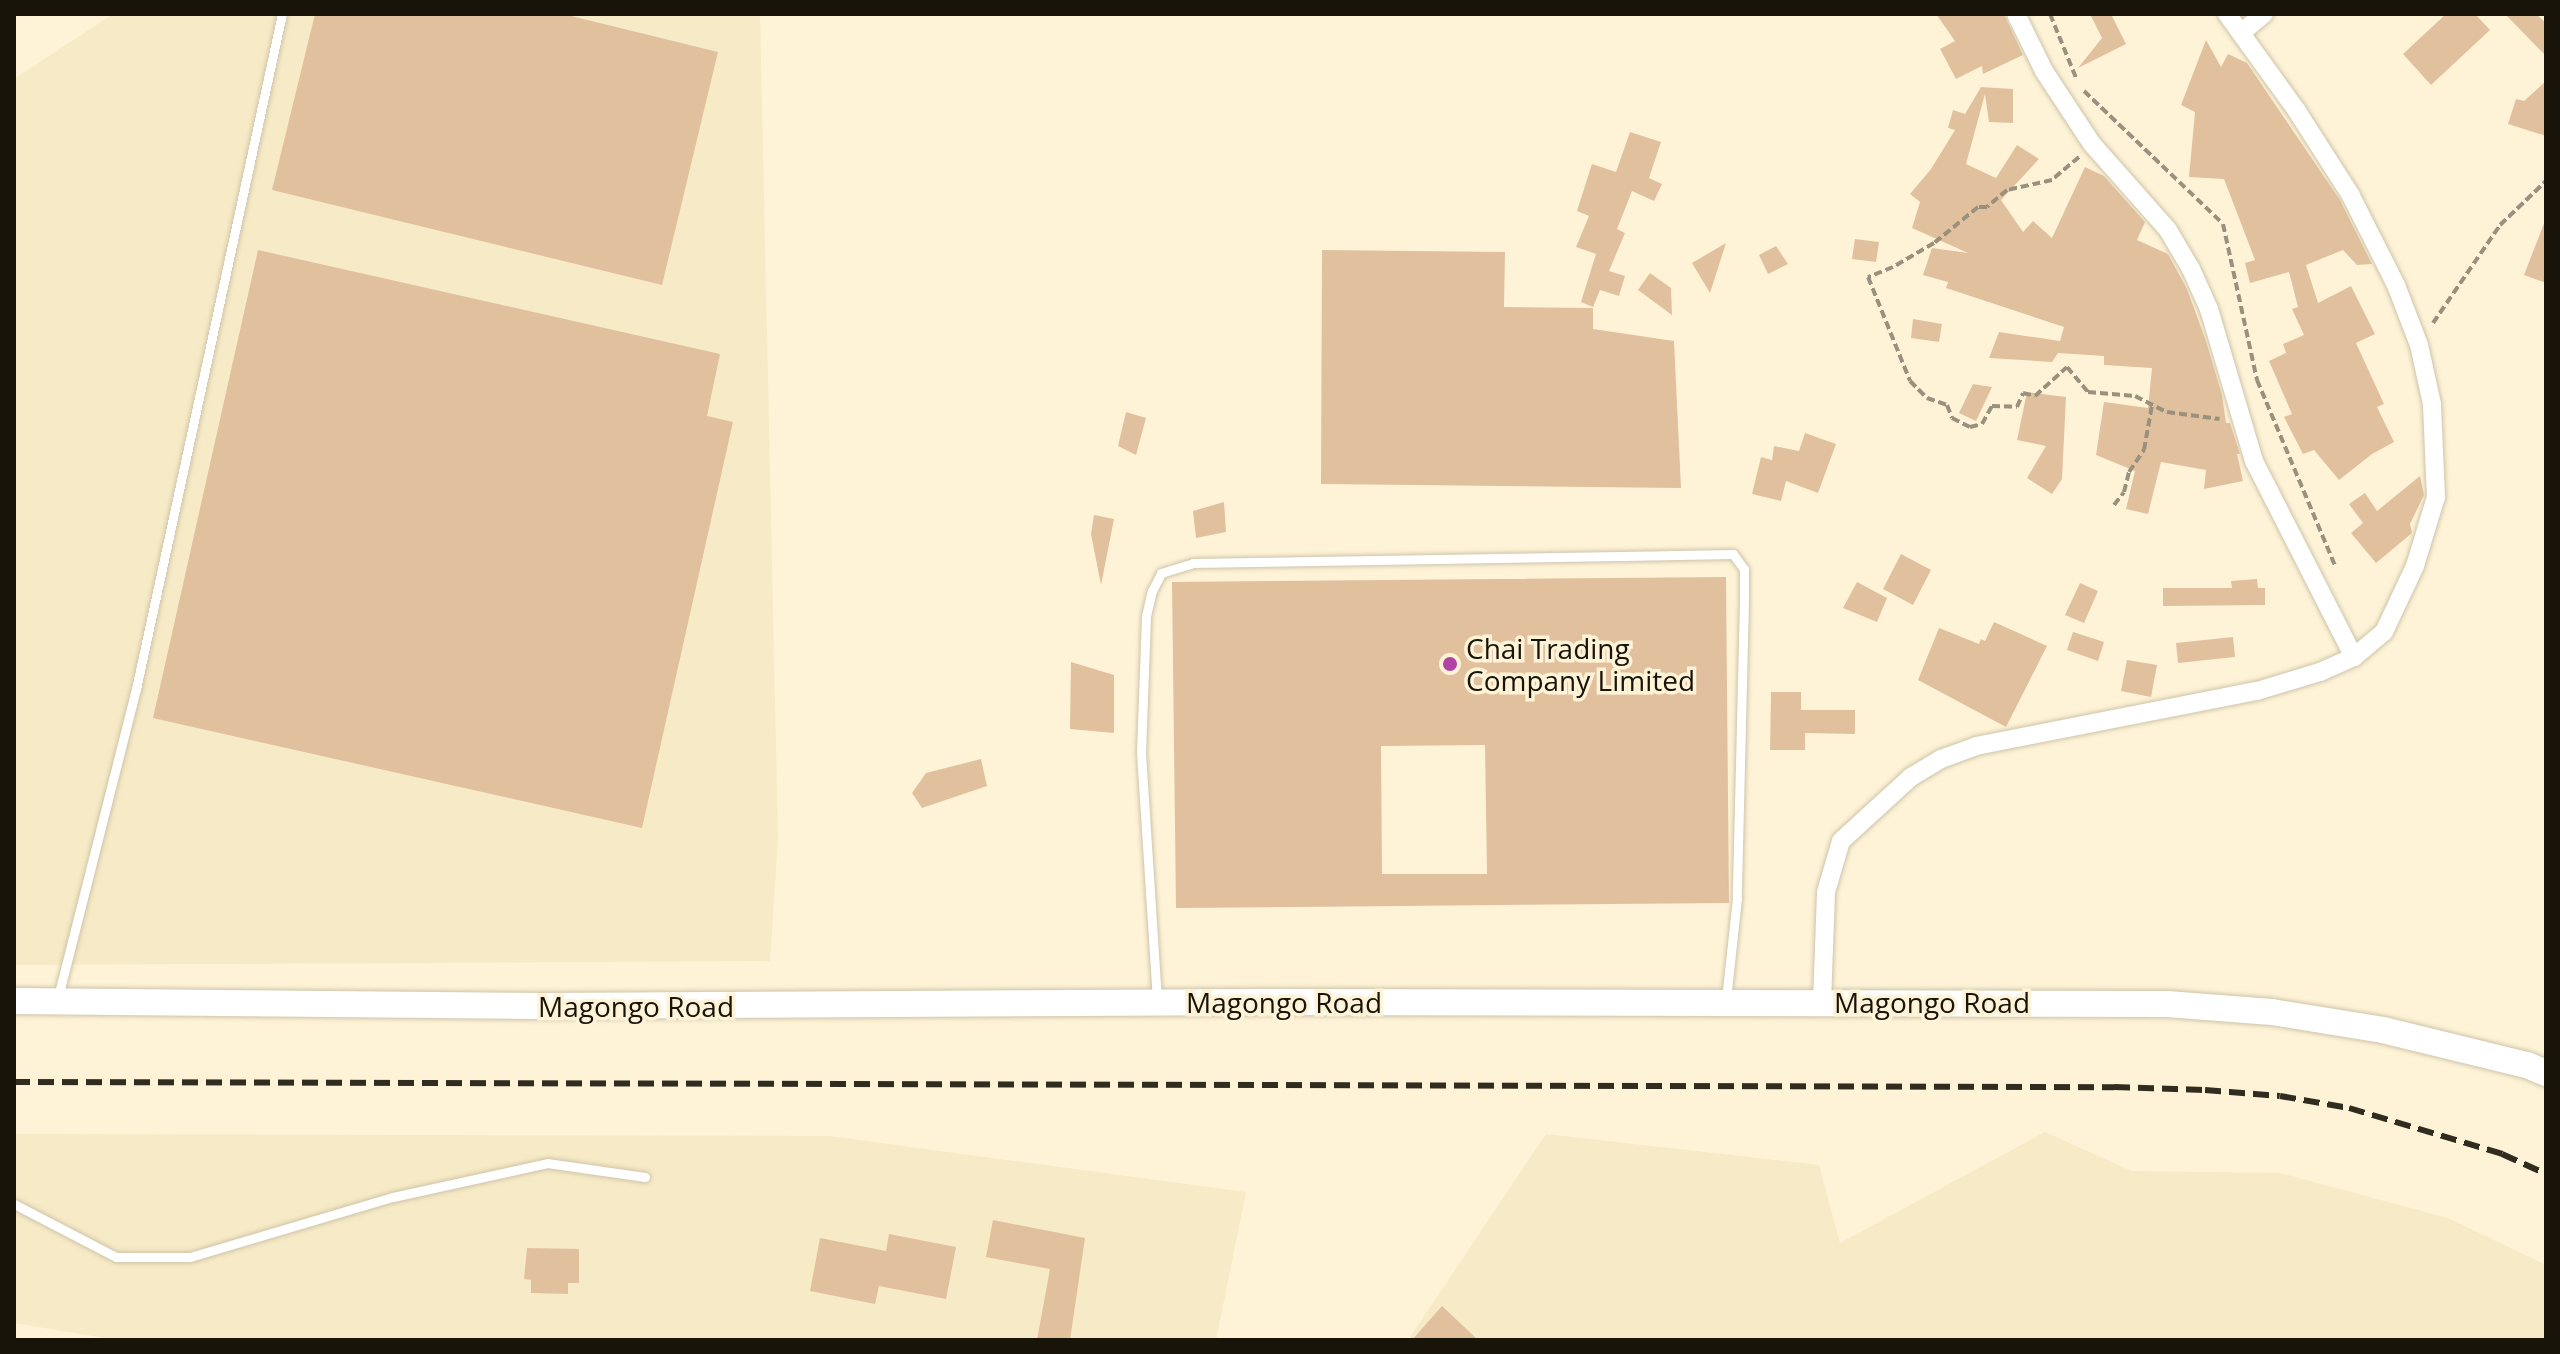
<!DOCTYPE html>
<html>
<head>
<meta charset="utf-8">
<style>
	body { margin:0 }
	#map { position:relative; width:2560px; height:1354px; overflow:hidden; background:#fef3d7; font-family:"Open Sans",sans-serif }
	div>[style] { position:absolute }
	.built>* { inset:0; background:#f7eac6 }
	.building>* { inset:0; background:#e1c09e }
	.path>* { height:4px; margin-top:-2px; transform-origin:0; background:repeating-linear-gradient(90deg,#99917d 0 8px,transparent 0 12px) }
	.roads { filter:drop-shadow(0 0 2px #cec4a9) drop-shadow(0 0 2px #cec4a9) }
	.lane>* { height:9px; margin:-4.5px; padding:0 4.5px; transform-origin:4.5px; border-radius:4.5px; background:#fff }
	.street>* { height:18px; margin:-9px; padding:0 9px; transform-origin:9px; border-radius:9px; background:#fff }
	.secondary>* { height:26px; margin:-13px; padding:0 13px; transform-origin:13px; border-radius:13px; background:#fff }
	.rail>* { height:6px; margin-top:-3px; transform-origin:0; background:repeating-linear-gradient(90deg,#312c20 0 16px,transparent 0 24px) }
	.dots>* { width:22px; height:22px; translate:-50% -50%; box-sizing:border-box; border:4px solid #fef3d7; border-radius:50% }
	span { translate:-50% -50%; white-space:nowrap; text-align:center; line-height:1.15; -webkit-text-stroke:7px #fef3d7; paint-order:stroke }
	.poi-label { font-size:28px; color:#18140a }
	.left { translate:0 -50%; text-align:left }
	.street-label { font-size:28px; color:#18140a }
	.frame { position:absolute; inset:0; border:16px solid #18140a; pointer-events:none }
</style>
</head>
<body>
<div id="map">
	<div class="built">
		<div style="clip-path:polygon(113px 14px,760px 14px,778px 840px,770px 961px,14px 965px,14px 79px)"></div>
		<div style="clip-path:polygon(2045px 1132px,2132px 1171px,2280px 1173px,2448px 1218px,2546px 1265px,2546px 1340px,1408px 1340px,1546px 1134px,1819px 1165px,1840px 1243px)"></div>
		<div style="clip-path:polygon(14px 1134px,829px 1136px,1246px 1192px,1216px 1340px,117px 1340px,14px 1323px)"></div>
	</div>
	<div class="building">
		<div style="clip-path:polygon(315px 14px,563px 14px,718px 52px,662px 285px,272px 190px)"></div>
		<div style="clip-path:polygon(1936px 14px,2004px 14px,2023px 55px,1983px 74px,1982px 66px,1956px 79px,1940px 49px,1955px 41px)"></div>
		<div style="clip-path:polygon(2090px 14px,2111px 14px,2126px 44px,2078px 68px,2102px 38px)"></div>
		<div style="clip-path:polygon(2446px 14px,2475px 14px,2490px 30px,2431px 85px,2403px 54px)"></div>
		<div style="clip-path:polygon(2505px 14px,2536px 14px,2546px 23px,2546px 56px)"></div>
		<div style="clip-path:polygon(2206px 40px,2221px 67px,2228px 54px,2247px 63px,2340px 200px,2372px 264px,2357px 265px,2343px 250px,2306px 265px,2318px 303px,2351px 286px,2375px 334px,2356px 343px,2384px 404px,2377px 407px,2394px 442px,2372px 454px,2339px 480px,2314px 450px,2303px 454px,2284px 417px,2292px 414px,2269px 361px,2286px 353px,2283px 344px,2304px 335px,2292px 309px,2298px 307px,2289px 272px,2250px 283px,2245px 263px,2255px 260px,2224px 179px,2189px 177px,2195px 112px,2181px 105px)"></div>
		<div style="clip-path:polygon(2546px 81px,2546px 136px,2508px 124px,2516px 99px,2524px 101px)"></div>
		<div style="clip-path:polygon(1981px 87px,2013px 89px,2013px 123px,1989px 122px,1985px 94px,1966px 164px,1996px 178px,2017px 145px,2039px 159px,2001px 200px,2023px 232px,2033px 221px,2052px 238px,2085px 167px,2104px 176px,2145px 222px,2137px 240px,2168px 254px,2187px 289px,2206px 341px,2222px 395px,2226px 423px,2230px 423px,2240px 454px,2237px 454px,2243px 481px,2204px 489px,2206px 470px,2161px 462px,2148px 514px,2126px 509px,2135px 471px,2096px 455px,2104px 402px,2148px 408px,2152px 368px,2104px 365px,2104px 356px,2058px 353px,2052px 362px,1989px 358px,1999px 332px,2060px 341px,2064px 327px,1946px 288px,1948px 282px,1923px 275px,1932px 248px,1968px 253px,1912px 228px,1920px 202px,1910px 194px,1931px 169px,1955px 130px,1948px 128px,1953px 110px,1965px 114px)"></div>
		<div style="clip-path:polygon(1630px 132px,1661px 142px,1649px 178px,1662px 184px,1654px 201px,1632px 191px,1617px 229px,1625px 233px,1609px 271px,1625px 276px,1619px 296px,1600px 290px,1593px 307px,1581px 302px,1596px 254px,1576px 247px,1589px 216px,1577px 211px,1592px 164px,1616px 172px)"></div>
		<div style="clip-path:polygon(2545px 221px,2546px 221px,2546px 283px,2524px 275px)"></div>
		<div style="clip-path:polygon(1855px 239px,1879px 242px,1876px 262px,1852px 259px)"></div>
		<div style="clip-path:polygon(1726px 243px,1710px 293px,1692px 263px)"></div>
		<div style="clip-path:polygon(1776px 246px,1788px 264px,1768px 274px,1759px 255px)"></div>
		<div style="clip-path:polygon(258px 250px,720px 354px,707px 416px,733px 422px,642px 828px,153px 718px)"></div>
		<div style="clip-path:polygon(1322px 250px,1505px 252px,1504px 307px,1593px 308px,1593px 329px,1674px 341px,1681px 488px,1321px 484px)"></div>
		<div style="clip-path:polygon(1650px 273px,1671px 288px,1672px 315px,1638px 290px)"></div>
		<div style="clip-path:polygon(1913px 319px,1942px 324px,1939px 342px,1911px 338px)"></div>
		<div style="clip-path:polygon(1973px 384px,1992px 387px,1976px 421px,1959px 413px)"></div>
		<div style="clip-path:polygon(2027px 392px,2066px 397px,2062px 479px,2052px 494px,2027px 478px,2046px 446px,2017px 440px)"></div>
		<div style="clip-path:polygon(1126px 412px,1146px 418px,1136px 455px,1118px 446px)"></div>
		<div style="clip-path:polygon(1805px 433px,1836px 444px,1818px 493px,1786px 481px,1781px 501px,1752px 494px,1761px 457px,1772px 460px,1774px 446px,1799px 451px)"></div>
		<div style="clip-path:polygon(2420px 476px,2424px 495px,2410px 524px,2412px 533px,2376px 563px,2351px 533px,2363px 523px,2349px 504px,2365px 493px,2377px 511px)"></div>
		<div style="clip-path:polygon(1224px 502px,1226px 532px,1196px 538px,1193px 511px)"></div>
		<div style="clip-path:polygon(1094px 515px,1114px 519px,1101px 585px,1091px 534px)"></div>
		<div style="clip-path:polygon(1901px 554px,1931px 570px,1913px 605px,1883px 589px)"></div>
		<div style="clip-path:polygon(evenodd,1726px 577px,1729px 903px,1176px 908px,1172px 582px,1726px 577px,1485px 745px,1487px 874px,1382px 874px,1381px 746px,1485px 745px)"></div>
		<div style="clip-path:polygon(2257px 579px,2258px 588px,2265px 588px,2265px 605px,2163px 606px,2163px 588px,2232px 588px,2231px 581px)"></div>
		<div style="clip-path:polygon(1857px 582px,1887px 598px,1877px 622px,1843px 608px)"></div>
		<div style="clip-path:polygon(2080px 583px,2098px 591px,2084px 623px,2065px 615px)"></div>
		<div style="clip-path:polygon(1994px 622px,2047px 646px,2006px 727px,1918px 680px,1939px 628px,1979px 644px,1981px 639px,1985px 641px)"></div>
		<div style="clip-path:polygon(2073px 632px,2104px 642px,2098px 661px,2067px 650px)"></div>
		<div style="clip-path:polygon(2233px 637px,2235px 657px,2178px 663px,2176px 643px)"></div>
		<div style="clip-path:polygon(2127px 660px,2157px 665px,2151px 697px,2121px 691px)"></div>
		<div style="clip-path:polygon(1071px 662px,1114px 675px,1114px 733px,1070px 729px)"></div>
		<div style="clip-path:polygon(1771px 692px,1801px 692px,1801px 710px,1855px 710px,1855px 734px,1805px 733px,1805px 750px,1770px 750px)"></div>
		<div style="clip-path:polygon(981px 759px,987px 786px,922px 808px,912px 793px,926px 773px)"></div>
		<div style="clip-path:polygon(993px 1220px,1085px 1238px,1070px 1340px,1037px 1340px,1050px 1269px,986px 1257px)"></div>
		<div style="clip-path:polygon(889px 1234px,956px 1247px,946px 1299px,879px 1286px,875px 1304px,810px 1291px,820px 1238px,886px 1251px)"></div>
		<div style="clip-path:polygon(527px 1248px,579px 1249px,579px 1283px,568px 1283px,568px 1294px,531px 1293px,531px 1280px,524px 1279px)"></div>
		<div style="clip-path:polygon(1442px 1306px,1478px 1340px,1412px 1340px)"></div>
	</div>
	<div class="path">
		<div style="left:2050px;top:14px;width:71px;rotate:67.8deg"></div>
		<div style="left:2084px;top:91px;width:192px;rotate:43.7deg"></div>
		<div style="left:2223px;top:224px;width:160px;rotate:77.7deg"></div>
		<div style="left:2257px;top:380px;width:202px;rotate:67.2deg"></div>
		<div style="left:2079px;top:157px;width:35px;rotate:140deg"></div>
		<div style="left:2052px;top:180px;width:46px;rotate:167.5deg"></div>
		<div style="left:2007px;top:190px;width:26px;rotate:140deg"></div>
		<div style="left:1987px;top:207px;width:9px;rotate:180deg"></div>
		<div style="left:1978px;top:207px;width:57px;rotate:140.7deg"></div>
		<div style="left:1934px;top:243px;width:48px;rotate:149.7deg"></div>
		<div style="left:1893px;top:267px;width:27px;rotate:158deg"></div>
		<div style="left:1868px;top:277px;width:112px;rotate:68deg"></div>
		<div style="left:1910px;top:381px;width:24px;rotate:45deg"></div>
		<div style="left:1927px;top:398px;width:21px;rotate:19deg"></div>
		<div style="left:1947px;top:405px;width:14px;rotate:69deg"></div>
		<div style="left:1952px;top:418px;width:20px;rotate:27deg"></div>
		<div style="left:1970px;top:427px;width:12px;rotate:-14deg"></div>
		<div style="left:1982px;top:424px;width:21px;rotate:-61deg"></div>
		<div style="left:1992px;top:406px;width:25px;rotate:2deg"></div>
		<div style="left:2017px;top:407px;width:15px;rotate:-67deg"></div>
		<div style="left:2023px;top:393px;width:12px;rotate:14deg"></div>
		<div style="left:2035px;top:396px;width:43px;rotate:-42.2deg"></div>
		<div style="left:2067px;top:367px;width:33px;rotate:50deg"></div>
		<div style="left:2088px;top:392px;width:47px;rotate:4.9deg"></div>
		<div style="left:2135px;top:396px;width:36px;rotate:27deg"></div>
		<div style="left:2167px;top:412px;width:53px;rotate:7.5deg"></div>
		<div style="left:2433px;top:323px;width:119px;rotate:-55.6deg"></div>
		<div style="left:2500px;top:225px;width:64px;rotate:-43.7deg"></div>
		<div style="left:2114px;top:505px;width:16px;rotate:-52deg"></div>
		<div style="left:2124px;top:492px;width:21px;rotate:-76deg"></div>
		<div style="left:2129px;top:472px;width:27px;rotate:-56deg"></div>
		<div style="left:2144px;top:450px;width:46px;rotate:-79.9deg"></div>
	</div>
	<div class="roads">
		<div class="lane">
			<div style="left:58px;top:997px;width:318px;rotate:-75.8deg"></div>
			<div style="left:136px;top:689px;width:691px;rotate:-77.8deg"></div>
			<div style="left:1157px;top:1000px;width:248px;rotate:-93.7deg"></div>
			<div style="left:1141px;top:753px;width:137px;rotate:-87.9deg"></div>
			<div style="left:1146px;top:616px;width:26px;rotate:-77deg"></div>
			<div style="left:1152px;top:591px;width:20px;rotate:-63deg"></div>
			<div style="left:1161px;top:573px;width:34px;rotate:-17deg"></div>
			<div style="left:1193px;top:563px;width:540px;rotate:-0.95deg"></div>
			<div style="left:1733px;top:554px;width:19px;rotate:54deg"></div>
			<div style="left:1744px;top:569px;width:32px;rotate:90deg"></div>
			<div style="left:1744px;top:601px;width:297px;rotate:91.4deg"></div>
			<div style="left:1737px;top:898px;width:102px;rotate:96.2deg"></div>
			<div style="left:14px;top:1204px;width:115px;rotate:27.5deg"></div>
			<div style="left:116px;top:1257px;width:74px"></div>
			<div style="left:190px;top:1257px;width:212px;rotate:-16.5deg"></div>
			<div style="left:393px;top:1197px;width:158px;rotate:-12.4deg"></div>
			<div style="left:547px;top:1163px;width:99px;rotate:8.1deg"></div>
		</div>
		<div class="street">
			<div style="left:2016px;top:14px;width:64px;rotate:63.8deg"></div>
			<div style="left:2044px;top:71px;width:87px;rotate:56.7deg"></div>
			<div style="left:2092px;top:144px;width:115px;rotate:48.5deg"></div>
			<div style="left:2168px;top:230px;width:45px;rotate:59.5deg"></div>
			<div style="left:2191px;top:269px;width:44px;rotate:65.8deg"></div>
			<div style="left:2209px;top:309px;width:159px;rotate:73.5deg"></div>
			<div style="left:2254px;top:461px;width:220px;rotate:63deg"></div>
			<div style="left:2241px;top:33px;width:30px;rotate:-40deg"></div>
			<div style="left:1822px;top:1002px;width:110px;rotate:-87.9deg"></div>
			<div style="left:1826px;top:892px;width:53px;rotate:-73.6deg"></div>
			<div style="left:1841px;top:841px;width:95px;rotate:-42.4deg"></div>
			<div style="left:1911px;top:777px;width:35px;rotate:-31deg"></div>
			<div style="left:1941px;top:759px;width:37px;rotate:-20deg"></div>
			<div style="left:1976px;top:746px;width:286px;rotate:-11.1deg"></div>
			<div style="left:2257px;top:691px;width:66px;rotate:-16.8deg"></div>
			<div style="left:2320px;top:672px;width:37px;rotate:-24deg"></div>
			<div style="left:2354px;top:657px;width:39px;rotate:-40deg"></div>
			<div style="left:2384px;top:632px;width:73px;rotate:-64.8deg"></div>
			<div style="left:2415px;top:566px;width:72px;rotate:-73.1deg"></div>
			<div style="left:2436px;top:497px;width:93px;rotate:-92.5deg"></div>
			<div style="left:2432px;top:404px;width:60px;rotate:-102.4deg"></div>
			<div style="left:2419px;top:345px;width:64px;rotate:-111deg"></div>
			<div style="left:2396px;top:285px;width:102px;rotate:-116.8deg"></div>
			<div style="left:2350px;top:194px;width:98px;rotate:-122.6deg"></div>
			<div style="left:2297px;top:111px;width:120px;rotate:-125.8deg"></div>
		</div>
		<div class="secondary">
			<div style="left:14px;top:1001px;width:527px;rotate:0.54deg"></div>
			<div style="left:541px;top:1006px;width:725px;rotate:-0.32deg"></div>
			<div style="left:1266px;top:1002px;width:901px;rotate:0.13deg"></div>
			<div style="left:2167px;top:1004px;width:105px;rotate:4.4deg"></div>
			<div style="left:2272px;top:1012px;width:112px;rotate:9.2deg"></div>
			<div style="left:2383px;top:1030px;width:148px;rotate:13.7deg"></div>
			<div style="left:2527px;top:1065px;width:21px;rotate:23deg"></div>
		</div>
	</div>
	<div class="rail">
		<div style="left:14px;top:1082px;width:2100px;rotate:0.14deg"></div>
		<div style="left:2114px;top:1087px;width:91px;rotate:1.9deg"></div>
		<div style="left:2205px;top:1090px;width:75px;rotate:4.6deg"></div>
		<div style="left:2280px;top:1096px;width:70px;rotate:9.9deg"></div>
		<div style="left:2349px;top:1108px;width:160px;rotate:16.7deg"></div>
		<div style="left:2502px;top:1154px;width:48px;rotate:24.4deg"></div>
	</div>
	<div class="dots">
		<div style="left:1450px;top:664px;background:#b043a3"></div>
	</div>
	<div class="poi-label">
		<span class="left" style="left:1466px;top:664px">Chai Trading<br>Company Limited</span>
	</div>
	<div class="street-label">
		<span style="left:1284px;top:1002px">Magongo Road</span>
		<span style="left:1932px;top:1002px">Magongo Road</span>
		<span style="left:636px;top:1006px">Magongo Road</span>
	</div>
	<div class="frame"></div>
</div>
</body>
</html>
